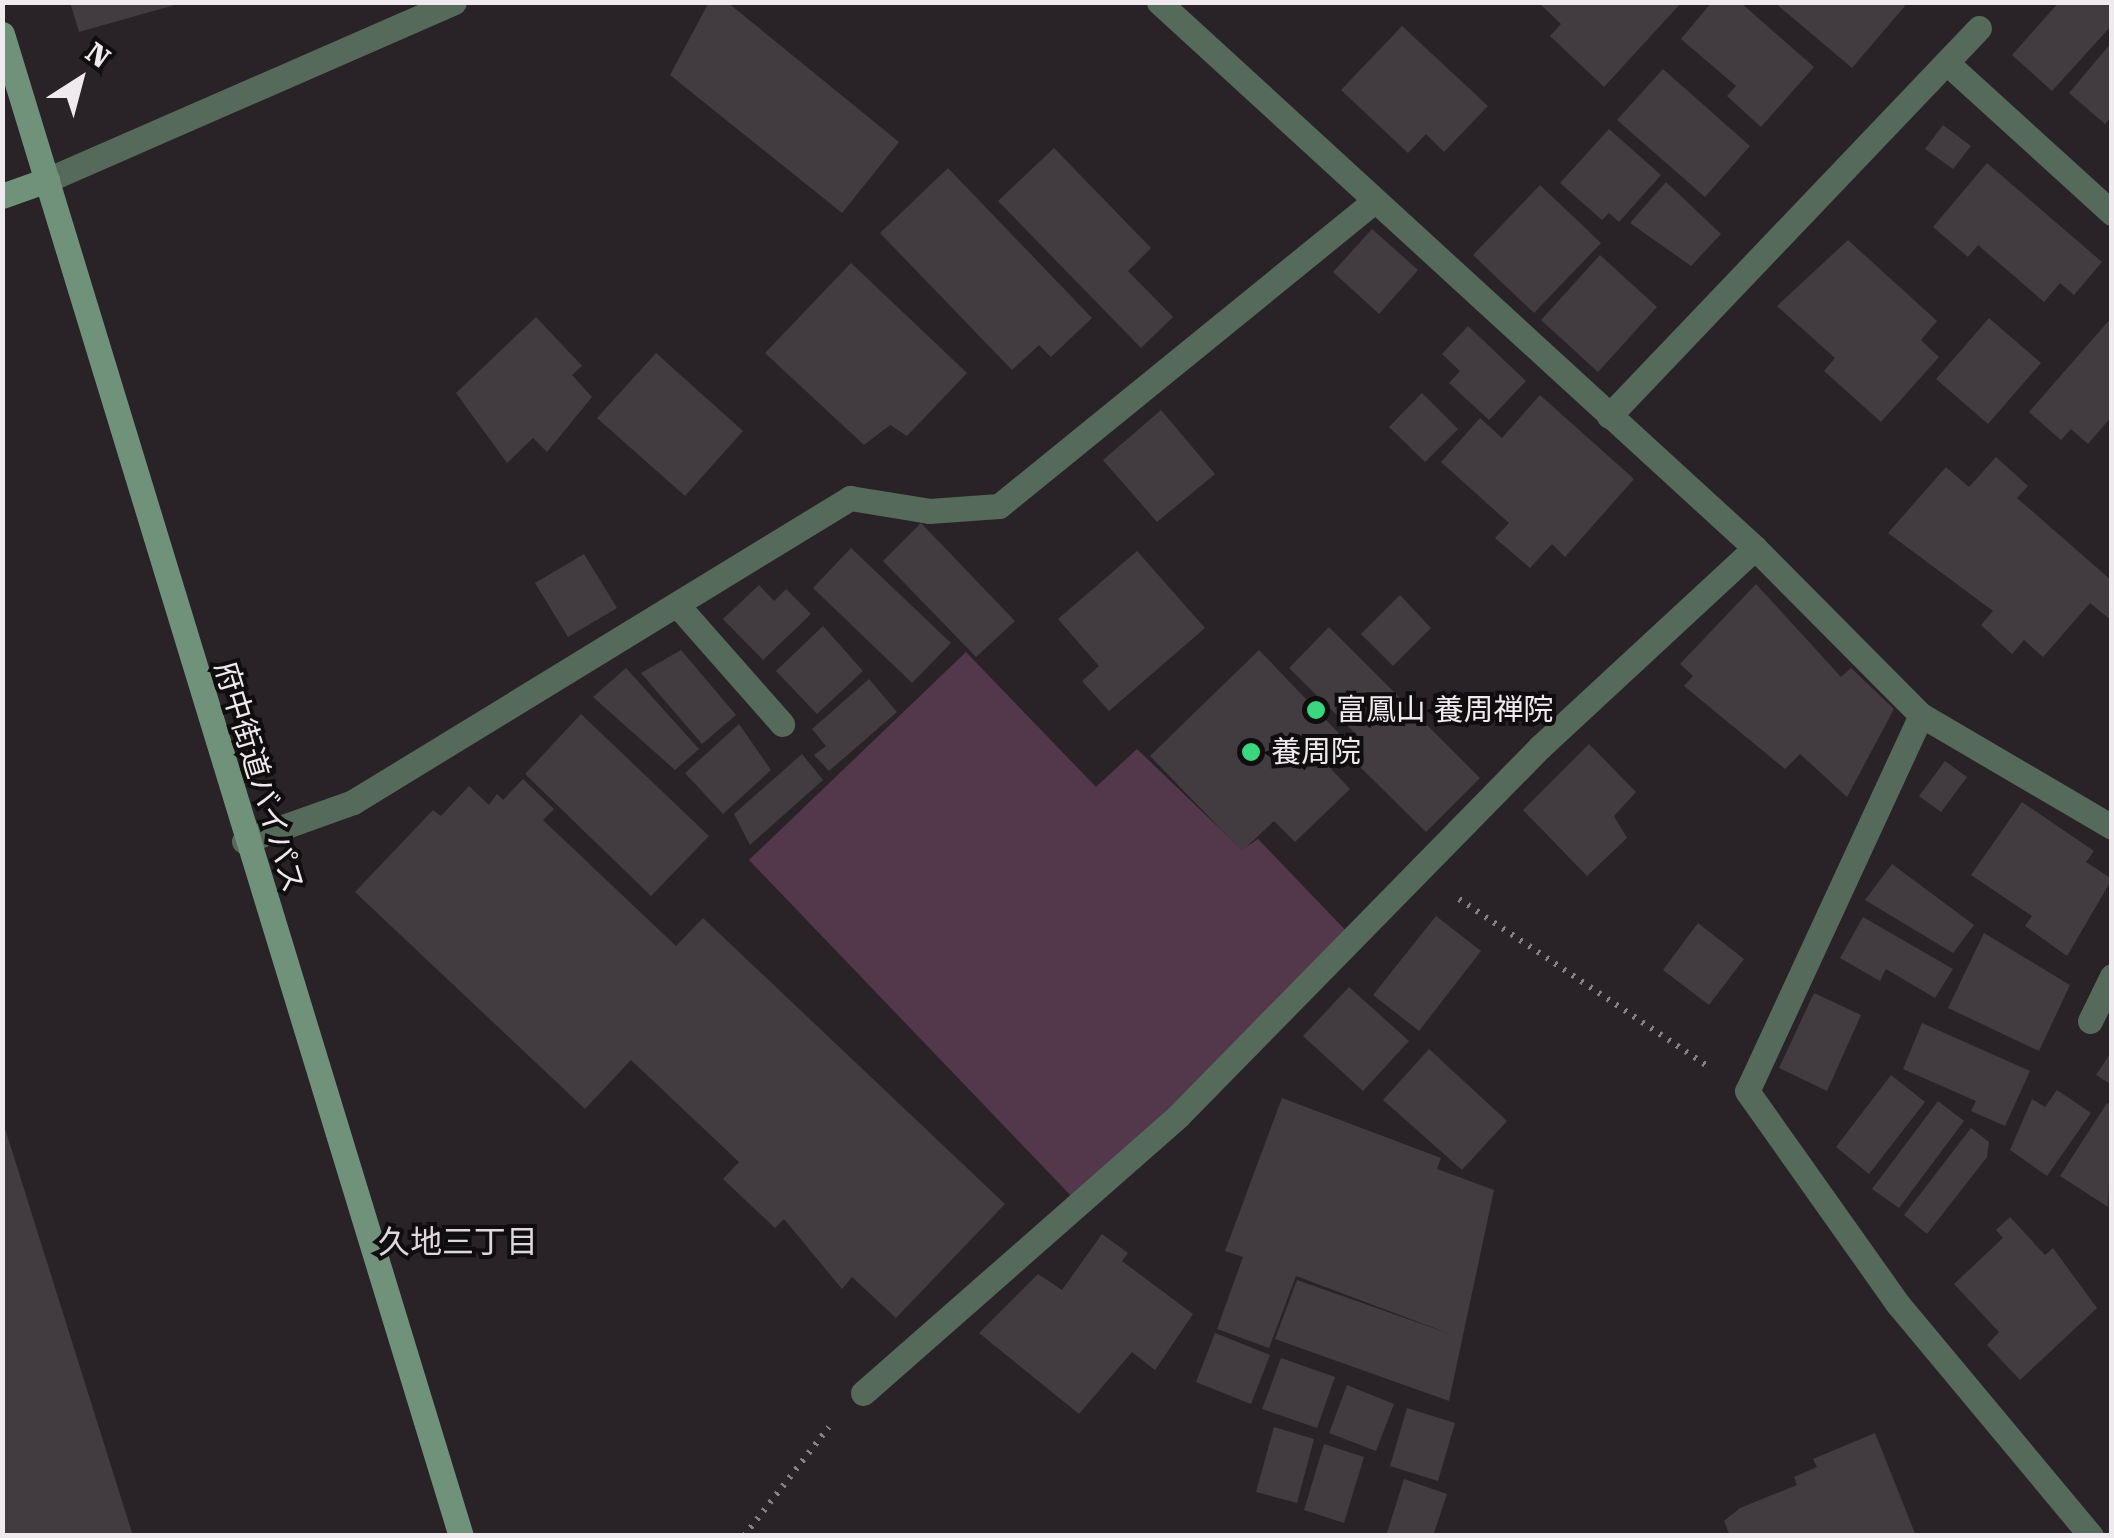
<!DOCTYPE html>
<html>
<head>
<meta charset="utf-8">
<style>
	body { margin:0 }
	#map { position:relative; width:2114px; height:1538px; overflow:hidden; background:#292327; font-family:"Roboto Serif","Noto Sans JP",serif }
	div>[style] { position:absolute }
	.green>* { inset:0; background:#53384c }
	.building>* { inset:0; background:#423b40 }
	.path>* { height:6px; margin-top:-3px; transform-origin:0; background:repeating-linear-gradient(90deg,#868184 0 2.5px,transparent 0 10.5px) }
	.lane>* { height:25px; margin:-12.5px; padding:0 12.5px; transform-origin:12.5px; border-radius:12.5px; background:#556a5b }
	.street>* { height:25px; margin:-12.5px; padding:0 12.5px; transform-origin:12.5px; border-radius:12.5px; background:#556a5b }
	.secondary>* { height:25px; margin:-12.5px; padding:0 12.5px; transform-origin:12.5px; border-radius:12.5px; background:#70927a }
	.dots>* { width:28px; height:28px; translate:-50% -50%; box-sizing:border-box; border:5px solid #100d0f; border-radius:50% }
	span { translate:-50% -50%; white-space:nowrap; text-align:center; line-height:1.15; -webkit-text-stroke:8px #100d0f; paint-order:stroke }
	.poi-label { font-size:30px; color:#efeaed }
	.left { translate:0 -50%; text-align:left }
	.street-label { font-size:30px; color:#efeaed }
	.neighbourhood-label { font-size:32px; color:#dfd7dd }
	.frame { position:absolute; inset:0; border:5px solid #efeaed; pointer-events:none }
	.north { position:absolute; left:30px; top:30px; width:100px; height:100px; -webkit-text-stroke:8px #100d0f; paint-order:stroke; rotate:36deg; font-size:28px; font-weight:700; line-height:40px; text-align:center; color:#efeaed }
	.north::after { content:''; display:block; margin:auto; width:35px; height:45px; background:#efeaed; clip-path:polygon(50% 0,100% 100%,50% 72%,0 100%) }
</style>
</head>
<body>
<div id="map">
	<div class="green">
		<div style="clip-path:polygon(966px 652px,1096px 787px,1137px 749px,1242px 850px,1258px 839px,1353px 938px,1077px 1202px,749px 860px)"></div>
	</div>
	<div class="building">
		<div style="clip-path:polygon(70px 2px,178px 2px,178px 4px,79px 32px)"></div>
		<div style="clip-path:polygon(709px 2px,727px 2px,899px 142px,842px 213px,670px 75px)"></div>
		<div style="clip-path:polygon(1538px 2px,1682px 2px,1604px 87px,1550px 36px,1561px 24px)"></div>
		<div style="clip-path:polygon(1712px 2px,1740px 2px,1814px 67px,1761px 127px,1727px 96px,1736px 86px,1681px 39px)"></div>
		<div style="clip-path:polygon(1774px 2px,1901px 2px,1905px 6px,1852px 68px)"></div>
		<div style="clip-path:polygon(2059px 2px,2112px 2px,2112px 25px,2052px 91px,2012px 55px)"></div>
		<div style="clip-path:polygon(1402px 26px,1488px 106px,1444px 152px,1426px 134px,1408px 153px,1341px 90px)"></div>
		<div style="clip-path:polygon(2112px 42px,2112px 116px,2105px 124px,2069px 93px)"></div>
		<div style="clip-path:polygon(1663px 69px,1750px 146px,1705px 197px,1617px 120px)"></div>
		<div style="clip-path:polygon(1943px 125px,1971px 146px,1953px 169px,1925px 149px)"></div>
		<div style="clip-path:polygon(1609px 129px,1661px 175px,1619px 222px,1609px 213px,1602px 220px,1560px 183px)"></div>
		<div style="clip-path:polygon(1054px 148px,1151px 248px,1128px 271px,1173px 317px,1141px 348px,998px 201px)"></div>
		<div style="clip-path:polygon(1987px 163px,2102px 262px,2074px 295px,2060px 283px,2044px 302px,1978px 245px,1968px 257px,1933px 227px)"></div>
		<div style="clip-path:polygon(948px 168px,1092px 318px,1051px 357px,1039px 345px,1012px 370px,880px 233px)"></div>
		<div style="clip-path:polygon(1666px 182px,1721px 234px,1691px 266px,1630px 223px)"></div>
		<div style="clip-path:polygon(1540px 185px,1601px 243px,1534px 313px,1473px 255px)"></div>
		<div style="clip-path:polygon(1372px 229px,1418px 270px,1379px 314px,1333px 272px)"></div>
		<div style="clip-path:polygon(1848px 240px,1937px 321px,1921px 340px,1939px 357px,1881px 422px,1824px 371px,1835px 358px,1777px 306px)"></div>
		<div style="clip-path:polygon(1600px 255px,1657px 307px,1598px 372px,1541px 320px)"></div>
		<div style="clip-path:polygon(851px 263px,967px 373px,907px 436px,890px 425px,864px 445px,765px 353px)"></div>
		<div style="clip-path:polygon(536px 317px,582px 366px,572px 375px,592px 397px,547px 452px,533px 438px,507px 463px,456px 393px)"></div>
		<div style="clip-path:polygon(2112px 317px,2112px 416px,2088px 444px,2071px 429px,2061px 440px,2029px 412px)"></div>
		<div style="clip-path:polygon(1989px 318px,2041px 363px,1988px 424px,1936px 379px)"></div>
		<div style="clip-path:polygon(1468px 326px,1526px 381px,1489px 420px,1449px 383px,1460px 371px,1442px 354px)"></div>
		<div style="clip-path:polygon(656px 353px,743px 431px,685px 496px,597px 418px)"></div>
		<div style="clip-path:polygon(1422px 393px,1458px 429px,1425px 462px,1389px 427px)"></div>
		<div style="clip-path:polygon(1540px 395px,1634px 479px,1565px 557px,1552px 544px,1530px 568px,1495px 538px,1509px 523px,1441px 462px,1480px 418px,1502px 438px)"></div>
		<div style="clip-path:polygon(1161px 410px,1215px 474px,1157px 522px,1103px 460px)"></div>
		<div style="clip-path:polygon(1996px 457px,2028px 486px,2017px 498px,2112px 581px,2112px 621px,2090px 603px,2043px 657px,2024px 640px,2012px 654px,1981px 625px,1993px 611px,1888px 533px,1946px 467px,1969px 487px)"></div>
		<div style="clip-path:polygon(921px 523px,1015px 621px,976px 657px,883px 561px)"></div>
		<div style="clip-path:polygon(851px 548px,951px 643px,912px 683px,813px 588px)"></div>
		<div style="clip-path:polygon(1137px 551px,1205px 628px,1109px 711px,1082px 681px,1099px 666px,1058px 619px)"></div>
		<div style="clip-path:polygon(584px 554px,617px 608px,568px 637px,535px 583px)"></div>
		<div style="clip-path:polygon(1756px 584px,1841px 677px,1851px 668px,1894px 709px,1847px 797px,1800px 754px,1785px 769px,1684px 686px,1693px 676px,1680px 664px)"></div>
		<div style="clip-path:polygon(759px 585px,774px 601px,786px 589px,811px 614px,763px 660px,723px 619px)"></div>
		<div style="clip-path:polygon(1400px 595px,1431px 628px,1393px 666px,1361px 634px)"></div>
		<div style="clip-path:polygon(823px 626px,863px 671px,817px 714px,776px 671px)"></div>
		<div style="clip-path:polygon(1329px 627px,1480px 778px,1426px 832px,1351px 758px,1353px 748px,1331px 769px,1350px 789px,1295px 842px,1274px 821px,1242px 851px,1150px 756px,1259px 650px,1353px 748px,1362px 740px,1289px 668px)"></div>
		<div style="clip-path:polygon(681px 650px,736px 715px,702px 744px,641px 673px)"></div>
		<div style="clip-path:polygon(626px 668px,699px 749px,675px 770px,593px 697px)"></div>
		<div style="clip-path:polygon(869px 679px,897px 712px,829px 771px,814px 755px,826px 746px,812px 729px)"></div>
		<div style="clip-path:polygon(581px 714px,709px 836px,651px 896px,525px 774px)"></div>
		<div style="clip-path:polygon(739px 724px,771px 770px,723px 814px,685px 773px)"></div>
		<div style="clip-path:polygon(1589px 744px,1636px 792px,1614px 816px,1627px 838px,1587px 876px,1523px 810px)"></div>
		<div style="clip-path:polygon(802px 754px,823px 780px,750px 845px,734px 814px)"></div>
		<div style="clip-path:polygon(1945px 761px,1967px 777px,1941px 812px,1919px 796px)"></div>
		<div style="clip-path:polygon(523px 779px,554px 809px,543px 820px,676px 946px,703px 918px,1005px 1204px,896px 1318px,852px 1277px,842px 1289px,784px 1219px,775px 1228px,723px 1179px,739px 1162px,631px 1060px,585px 1109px,355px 892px,433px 810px,441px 816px,469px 786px,489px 805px,497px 794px,503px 800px)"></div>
		<div style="clip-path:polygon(2022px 802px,2094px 851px,2086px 862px,2112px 879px,2067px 956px,2025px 926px,2032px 916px,1971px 875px)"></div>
		<div style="clip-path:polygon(1892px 864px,1974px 925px,1953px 953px,1865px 900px)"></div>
		<div style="clip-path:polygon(1436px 916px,1481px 951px,1419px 1031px,1373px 995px)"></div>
		<div style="clip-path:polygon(1863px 917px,1953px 969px,1935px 998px,1886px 969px,1880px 981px,1840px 958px)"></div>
		<div style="clip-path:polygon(1698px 923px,1744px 959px,1709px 1005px,1663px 970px)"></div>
		<div style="clip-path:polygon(1984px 933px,2070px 985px,2039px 1051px,1948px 1008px)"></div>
		<div style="clip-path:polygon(1349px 987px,1409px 1041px,1363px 1091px,1303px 1036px)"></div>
		<div style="clip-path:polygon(1814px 993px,1861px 1015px,1827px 1091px,1779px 1068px)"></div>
		<div style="clip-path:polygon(1922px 1023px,2030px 1071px,2005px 1126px,1971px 1111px,1976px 1101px,1903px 1069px)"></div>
		<div style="clip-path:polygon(1429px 1049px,1507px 1121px,1462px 1170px,1383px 1100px)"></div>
		<div style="clip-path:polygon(2112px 1051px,2112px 1085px,2096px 1075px)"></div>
		<div style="clip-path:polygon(1891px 1075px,1925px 1102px,1869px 1174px,1836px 1147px)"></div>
		<div style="clip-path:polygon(2057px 1090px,2091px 1113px,2047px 1176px,2010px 1150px,2032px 1099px,2045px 1107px)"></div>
		<div style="clip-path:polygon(1282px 1098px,1441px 1158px,1437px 1169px,1494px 1190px,1449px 1401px,1275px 1339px,1297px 1280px,1453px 1335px,1296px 1276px,1269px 1348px,1217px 1329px,1243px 1257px,1225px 1251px)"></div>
		<div style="clip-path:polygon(1938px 1101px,1964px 1121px,1899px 1208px,1872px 1189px)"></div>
		<div style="clip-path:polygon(2107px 1103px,2112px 1105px,2108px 1207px,2060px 1176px)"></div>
		<div style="clip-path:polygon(2px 1122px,3px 1122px,133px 1536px,2px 1536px)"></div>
		<div style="clip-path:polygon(1971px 1128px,1989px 1142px,1987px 1157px,1927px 1234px,1904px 1215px)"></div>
		<div style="clip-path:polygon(2010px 1217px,2045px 1255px,2053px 1248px,2097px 1308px,2020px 1380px,1987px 1345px,1999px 1332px,1954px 1284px,2003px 1238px,1996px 1230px)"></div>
		<div style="clip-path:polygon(1102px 1234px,1128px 1253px,1122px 1261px,1193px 1314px,1155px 1370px,1132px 1352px,1079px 1414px,979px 1333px,1038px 1274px,1062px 1290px)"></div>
		<div style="clip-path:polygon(1215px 1333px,1270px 1355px,1251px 1404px,1196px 1382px)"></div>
		<div style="clip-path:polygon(1281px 1358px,1335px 1377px,1317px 1428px,1262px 1409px)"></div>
		<div style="clip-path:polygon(1347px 1385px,1394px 1404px,1376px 1451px,1329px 1433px)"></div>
		<div style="clip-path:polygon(1407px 1408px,1455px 1423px,1438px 1481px,1390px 1466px)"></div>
		<div style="clip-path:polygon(1274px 1427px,1314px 1439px,1297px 1503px,1256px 1492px)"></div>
		<div style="clip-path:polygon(1875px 1433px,1916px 1536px,1730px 1536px,1724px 1521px,1740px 1508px,1797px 1485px,1794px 1477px,1817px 1467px,1813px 1459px)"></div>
		<div style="clip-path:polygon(1324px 1444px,1364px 1457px,1344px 1523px,1304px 1510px)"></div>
		<div style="clip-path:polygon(1404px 1479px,1447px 1494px,1433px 1536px,1386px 1536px)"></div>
	</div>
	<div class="path">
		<div style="left:1459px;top:899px;width:298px;rotate:33.9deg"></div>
		<div style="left:744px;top:1536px;width:138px;rotate:-52.1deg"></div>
	</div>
	<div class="lane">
		<div style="left:1947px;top:63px;width:223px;rotate:42.3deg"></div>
		<div style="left:1609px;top:416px;width:536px;rotate:-46.36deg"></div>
		<div style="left:679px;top:607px;width:156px;rotate:48.6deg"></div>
		<div style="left:1921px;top:715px;width:414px;rotate:114.8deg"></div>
		<div style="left:1747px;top:1091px;width:260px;rotate:54.7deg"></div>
		<div style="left:1897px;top:1303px;width:303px;rotate:50.2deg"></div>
		<div style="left:2090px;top:1021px;width:50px;rotate:-63.9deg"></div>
		<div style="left:863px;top:1393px;width:419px;rotate:-41.3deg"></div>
		<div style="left:1178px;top:1116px;width:517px;rotate:-45.55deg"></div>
		<div style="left:1540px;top:747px;width:293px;rotate:-42.8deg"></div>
	</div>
	<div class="street">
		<div style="left:1159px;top:2px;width:808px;rotate:42.49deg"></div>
		<div style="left:1755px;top:548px;width:235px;rotate:45.2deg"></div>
		<div style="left:1921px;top:715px;width:221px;rotate:30.4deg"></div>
		<div style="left:47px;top:180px;width:444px;rotate:-23.6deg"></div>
		<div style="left:244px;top:841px;width:116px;rotate:-19.7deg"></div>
		<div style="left:353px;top:802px;width:583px;rotate:-31.45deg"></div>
		<div style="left:850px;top:498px;width:80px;rotate:9.3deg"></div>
		<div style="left:929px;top:511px;width:70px;rotate:-4.1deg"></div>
		<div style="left:999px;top:506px;width:483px;rotate:-39.1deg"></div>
	</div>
	<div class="secondary">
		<div style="left:2px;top:34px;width:1571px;rotate:73.01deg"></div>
		<div style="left:2px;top:196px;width:48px;rotate:-19.6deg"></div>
	</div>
	<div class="dots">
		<div style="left:1316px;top:710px;background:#3ad77f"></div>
		<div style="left:1251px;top:752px;background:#3ad77f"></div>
	</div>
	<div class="poi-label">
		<span class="left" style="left:1336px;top:710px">富鳳山 養周禅院</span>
		<span class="left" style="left:1271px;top:752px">養周院</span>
	</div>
	<div class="street-label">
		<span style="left:259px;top:777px;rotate:73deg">府中街道バイパス</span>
	</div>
	<div class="neighbourhood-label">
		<span style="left:458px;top:1242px">久地三丁目</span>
	</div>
	<div class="frame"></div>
	<div class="north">N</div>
</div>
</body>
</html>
